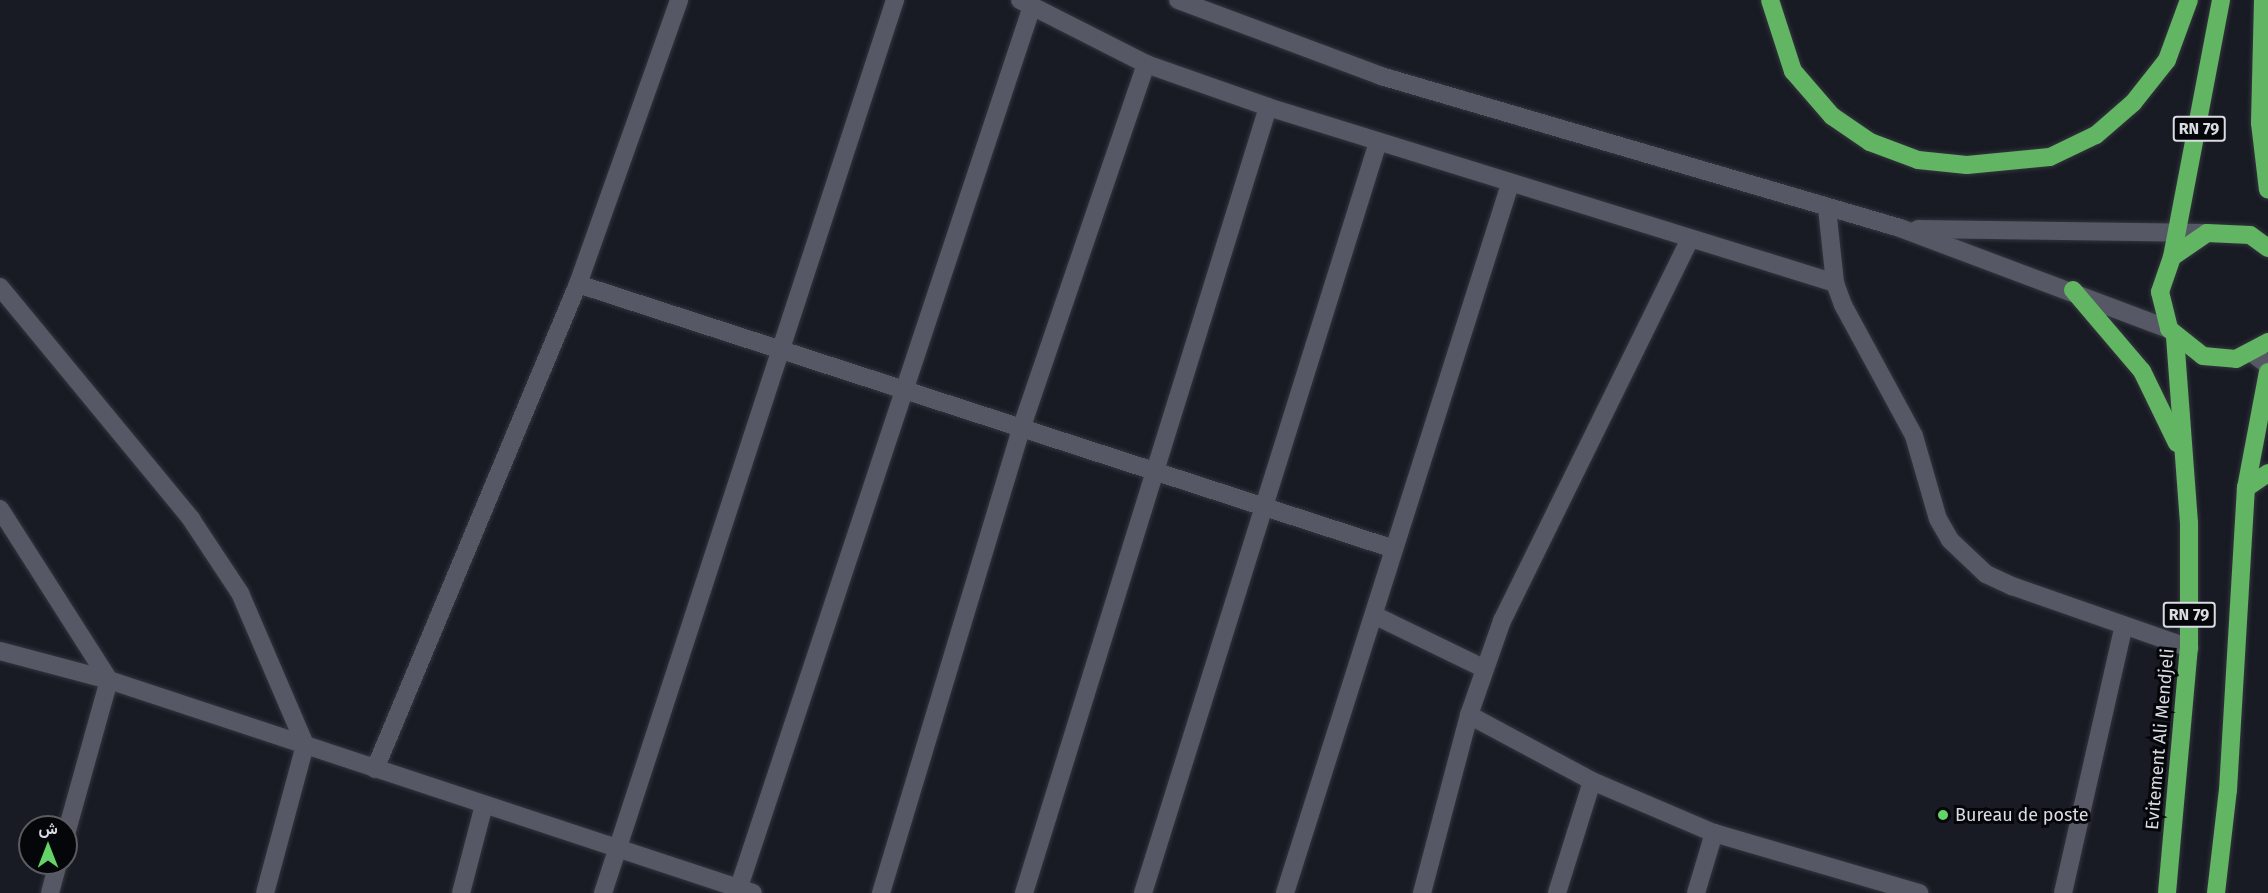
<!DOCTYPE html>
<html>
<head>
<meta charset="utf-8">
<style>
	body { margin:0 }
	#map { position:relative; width:2268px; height:893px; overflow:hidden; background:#181b24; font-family:"Fira Sans",Vazirmatn,sans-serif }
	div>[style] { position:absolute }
	.roads { filter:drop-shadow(0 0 2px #33353c) drop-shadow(0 0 2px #33353c) }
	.street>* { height:18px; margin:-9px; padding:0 9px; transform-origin:9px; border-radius:9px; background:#565965 }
	.secondary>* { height:18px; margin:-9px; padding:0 9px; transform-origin:9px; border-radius:9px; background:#565965 }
	.highway>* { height:18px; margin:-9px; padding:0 9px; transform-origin:9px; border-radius:9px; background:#61b563 }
	.dots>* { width:16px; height:16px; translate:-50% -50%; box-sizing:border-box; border:3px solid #050609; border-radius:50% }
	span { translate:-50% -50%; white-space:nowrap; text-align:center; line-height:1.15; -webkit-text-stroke:6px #050609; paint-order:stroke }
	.shield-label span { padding:2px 4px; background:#050609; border:2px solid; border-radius:4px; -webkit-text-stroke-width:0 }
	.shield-label { font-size:16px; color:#dadce3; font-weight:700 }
	.street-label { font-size:18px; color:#dadce3 }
	.poi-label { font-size:18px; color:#dadce3 }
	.left { translate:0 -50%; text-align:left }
	.north { position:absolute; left:18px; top:815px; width:60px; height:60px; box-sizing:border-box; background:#050609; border:2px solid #5a5c60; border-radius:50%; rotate:0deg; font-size:16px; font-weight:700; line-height:24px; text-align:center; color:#dadce3 }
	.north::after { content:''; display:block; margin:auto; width:21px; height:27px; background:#63d468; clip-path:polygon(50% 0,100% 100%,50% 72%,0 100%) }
</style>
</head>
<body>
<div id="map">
	<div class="roads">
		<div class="street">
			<div style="left:1020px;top:0;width:141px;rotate:26.9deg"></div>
			<div style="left:1146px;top:64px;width:129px;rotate:19.4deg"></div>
			<div style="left:1268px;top:107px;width:594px;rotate:17.24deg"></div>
			<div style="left:1827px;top:208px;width:75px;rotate:83.9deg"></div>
			<div style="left:1835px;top:283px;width:23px;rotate:70deg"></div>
			<div style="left:1843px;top:305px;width:149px;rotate:61.5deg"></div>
			<div style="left:1914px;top:436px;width:86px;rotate:73.9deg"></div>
			<div style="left:1938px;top:519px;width:24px;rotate:60deg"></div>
			<div style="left:1950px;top:540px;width:50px;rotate:43.4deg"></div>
			<div style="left:1986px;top:574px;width:29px;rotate:25deg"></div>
			<div style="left:2012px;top:586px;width:188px;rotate:19.3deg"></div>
			<div style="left:578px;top:284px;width:858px;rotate:17.99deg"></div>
			<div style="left:0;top:287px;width:301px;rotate:50.5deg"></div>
			<div style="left:191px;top:519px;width:89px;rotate:56.5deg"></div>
			<div style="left:240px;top:593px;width:165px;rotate:66.8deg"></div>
			<div style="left:305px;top:745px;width:153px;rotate:105.1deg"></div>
			<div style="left:0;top:509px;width:203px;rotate:57.5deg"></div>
			<div style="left:109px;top:680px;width:160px;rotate:105.6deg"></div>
			<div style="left:1374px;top:615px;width:121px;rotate:25.9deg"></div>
			<div style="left:0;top:651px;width:113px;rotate:14.9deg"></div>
			<div style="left:109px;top:680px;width:678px;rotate:18.3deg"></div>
			<div style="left:1469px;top:715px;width:140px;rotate:28.2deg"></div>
			<div style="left:1592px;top:781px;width:133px;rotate:23.1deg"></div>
			<div style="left:1714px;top:833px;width:214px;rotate:16.3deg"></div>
			<div style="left:375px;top:769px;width:526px;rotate:-67.29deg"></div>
			<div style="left:578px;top:284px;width:301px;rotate:-70.4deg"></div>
			<div style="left:50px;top:893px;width:31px;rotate:-75deg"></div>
			<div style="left:461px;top:893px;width:91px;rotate:-75.4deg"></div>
			<div style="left:603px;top:893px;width:940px;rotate:-71.89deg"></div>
			<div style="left:737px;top:893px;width:935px;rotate:-71.6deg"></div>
			<div style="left:881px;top:893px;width:485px;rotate:-73.2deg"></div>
			<div style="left:1021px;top:429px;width:386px;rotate:-71.1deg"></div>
			<div style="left:1024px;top:893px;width:823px;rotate:-72.75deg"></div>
			<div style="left:1143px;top:893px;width:787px;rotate:-72.62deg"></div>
			<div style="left:1285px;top:893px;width:744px;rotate:-72.39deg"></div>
			<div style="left:1422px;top:893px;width:184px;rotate:-75.2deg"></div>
			<div style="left:1469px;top:715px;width:100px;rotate:-70.7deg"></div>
			<div style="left:1502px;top:621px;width:424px;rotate:-63.8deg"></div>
			<div style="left:1557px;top:893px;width:117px;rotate:-72.6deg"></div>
			<div style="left:1696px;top:893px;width:63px;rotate:-73.3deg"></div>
			<div style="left:2063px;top:893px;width:271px;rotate:-77.2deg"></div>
		</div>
		<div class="secondary">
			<div style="left:1178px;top:0;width:217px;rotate:20.5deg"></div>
			<div style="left:1381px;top:76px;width:541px;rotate:16.32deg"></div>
			<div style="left:1900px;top:228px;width:287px;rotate:20.6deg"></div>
			<div style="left:1918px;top:229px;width:289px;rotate:0.8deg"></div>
			<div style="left:2252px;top:353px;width:20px;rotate:37deg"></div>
		</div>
		<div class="highway">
			<div style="left:1770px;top:0;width:75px;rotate:72.1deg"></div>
			<div style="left:1793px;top:71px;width:60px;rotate:49.1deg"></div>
			<div style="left:1832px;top:116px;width:46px;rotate:34.4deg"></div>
			<div style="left:1870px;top:142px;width:51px;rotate:20.6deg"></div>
			<div style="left:1918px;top:160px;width:49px;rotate:5.8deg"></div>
			<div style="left:1967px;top:165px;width:83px;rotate:-5.5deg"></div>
			<div style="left:2050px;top:157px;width:51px;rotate:-25.6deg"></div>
			<div style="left:2096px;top:135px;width:49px;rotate:-40.9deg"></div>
			<div style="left:2133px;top:103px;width:55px;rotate:-51.7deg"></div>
			<div style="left:2167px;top:60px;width:64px;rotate:-69.9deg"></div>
			<div style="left:2263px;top:0;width:123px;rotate:91.4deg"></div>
			<div style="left:2260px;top:123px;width:67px;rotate:83.2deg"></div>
			<div style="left:2268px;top:248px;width:22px;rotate:-144deg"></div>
			<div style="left:2250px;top:235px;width:43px;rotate:-177.3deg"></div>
			<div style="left:2207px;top:233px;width:42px;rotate:145.6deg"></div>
			<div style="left:2172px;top:257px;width:37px;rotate:109deg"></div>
			<div style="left:2160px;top:292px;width:38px;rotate:76deg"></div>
			<div style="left:2169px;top:329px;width:43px;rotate:38.5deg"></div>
			<div style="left:2203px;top:356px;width:33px;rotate:5deg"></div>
			<div style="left:2236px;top:359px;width:36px;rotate:-28deg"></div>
			<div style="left:2172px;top:257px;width:262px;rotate:-79.2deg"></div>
			<div style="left:2073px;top:290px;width:106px;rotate:49.6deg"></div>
			<div style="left:2142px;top:371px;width:80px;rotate:64.1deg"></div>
			<div style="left:2246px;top:488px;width:27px;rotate:-34deg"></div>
			<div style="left:2167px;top:893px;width:246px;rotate:-84.9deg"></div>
			<div style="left:2189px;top:648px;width:125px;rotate:-90deg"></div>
			<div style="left:2189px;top:523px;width:187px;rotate:-94.3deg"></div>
			<div style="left:2216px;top:893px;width:104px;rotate:-83.4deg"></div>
			<div style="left:2228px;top:790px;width:303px;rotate:-86.6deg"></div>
			<div style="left:2246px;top:488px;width:118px;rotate:-79.3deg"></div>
		</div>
	</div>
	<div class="dots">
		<div style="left:1943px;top:815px;background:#63d468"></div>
	</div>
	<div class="shield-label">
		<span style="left:2199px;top:129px">RN 79</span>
		<span style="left:2189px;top:615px">RN 79</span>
	</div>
	<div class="street-label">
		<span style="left:2160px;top:739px;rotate:-85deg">Evitement Ali Mendjeli</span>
	</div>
	<div class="poi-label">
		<span class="left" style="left:1955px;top:815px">Bureau de poste</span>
	</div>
	<div class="north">ش</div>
</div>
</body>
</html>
